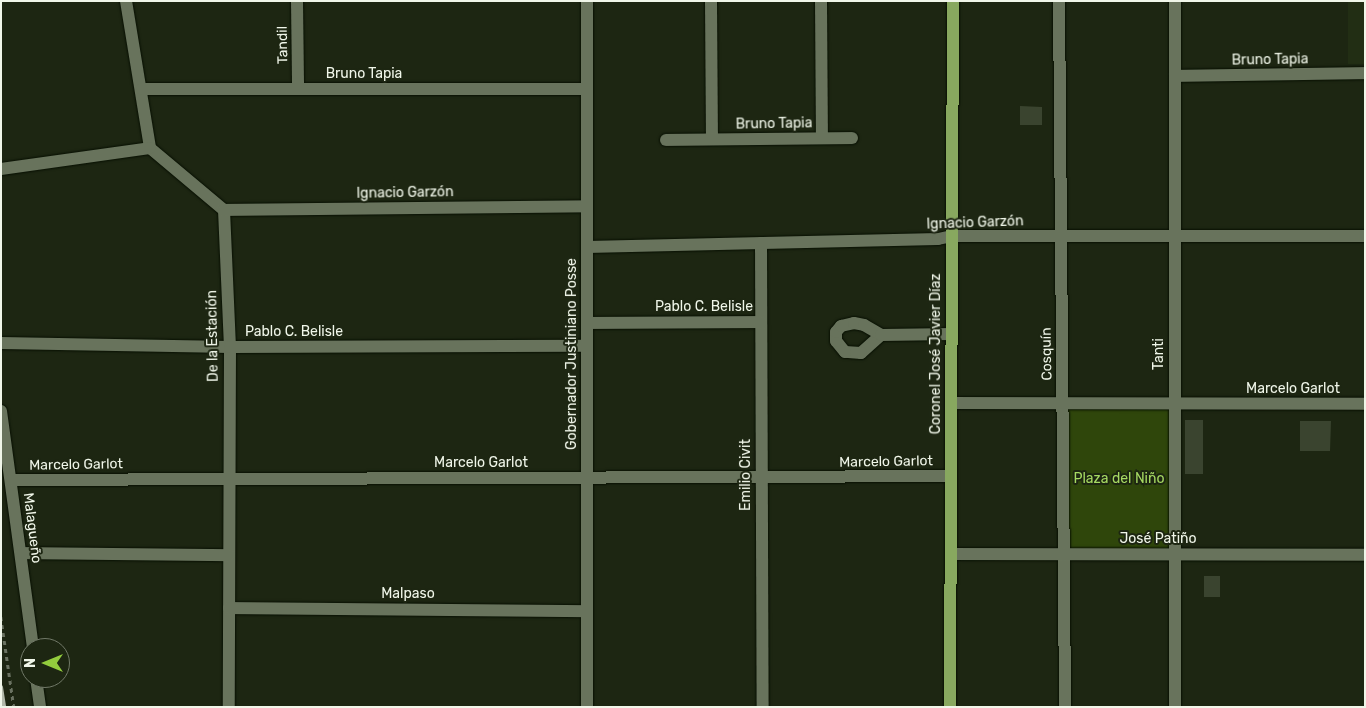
<!DOCTYPE html>
<html>
<head>
<meta charset="utf-8">
<style>
	body { margin:0 }
	#map { position:relative; width:1366px; height:708px; overflow:hidden; background:#1d2612; font-family:Rubik,sans-serif }
	div>[style] { position:absolute }
	.built>* { inset:0; background:#222e14 }
	.green>* { inset:0; background:#2f460b }
	.building>* { inset:0; background:#3a442f }
	.path>* { height:2.5px; margin-top:-1.25px; transform-origin:0; background:repeating-linear-gradient(90deg,#6a7261 0 4px,transparent 0 8px) }
	.roads { filter:drop-shadow(0 0 1px #070f01) drop-shadow(0 0 1px #070f01) }
	.minor>* { height:12px; margin:-6px; padding:0 6px; transform-origin:6px; border-radius:6px; background:#68735c }
	.major>* { height:12px; margin:-6px; padding:0 6px; transform-origin:6px; border-radius:6px; background:#88a85f }
	.rail>* { height:4px; margin:-2px; padding:0 2px; transform-origin:2px; border-radius:2px; background:#b2b9aa }
	span { translate:-50% -50%; white-space:nowrap; text-align:center; line-height:1.15; -webkit-text-stroke:4px #1d2612; paint-order:stroke }
	.street-label { font-size:14px; color:#f0f6e9 }
	.park-label { font-size:14px; color:#a6d962 }
	.frame { position:absolute; inset:0; border:2px solid #f0f6e9; pointer-events:none }
	.north { position:absolute; left:20px; top:638px; width:50px; height:50px; box-sizing:border-box; background:#1d2612; border:1px solid #717968; border-radius:50%; rotate:270deg; font-size:14px; font-weight:700; line-height:20px; text-align:center; color:#f0f6e9 }
	.north::after { content:''; display:block; margin:auto; width:18px; height:22px; background:#93cc3d; clip-path:polygon(50% 0,100% 100%,50% 72%,0 100%) }
</style>
</head>
<body>
<div id="map">
	<div class="built">
		<div style="clip-path:polygon(1348px 1px,1365px 1px,1365px 64px,1348px 64px)"></div>
	</div>
	<div class="green">
		<div style="clip-path:polygon(1063px 403px,1175px 403px,1174px 555px,1064px 554px)"></div>
	</div>
	<div class="building">
		<div style="clip-path:polygon(1020px 106px,1042px 107px,1042px 125px,1020px 125px)"></div>
		<div style="clip-path:polygon(1185px 420px,1203px 420px,1203px 474px,1185px 474px)"></div>
		<div style="clip-path:polygon(1300px 421px,1331px 421px,1330px 451px,1300px 451px)"></div>
		<div style="clip-path:polygon(1204px 576px,1220px 576px,1220px 597px,1204px 597px)"></div>
	</div>
	<div class="path">
		<div style="left:1px;top:617px;width:91px;rotate:81.8deg"></div>
	</div>
	<div class="roads">
		<div class="minor">
			<div style="left:126px;top:1px;width:149px;rotate:80.7deg"></div>
			<div style="left:150px;top:148px;width:97px;rotate:40deg"></div>
			<div style="left:224px;top:210px;width:137px;rotate:87.5deg"></div>
			<div style="left:230px;top:347px;width:360px;rotate:90.2deg"></div>
			<div style="left:297px;top:1px;width:88px;rotate:89.3deg"></div>
			<div style="left:711px;top:1px;width:138px;rotate:89.6deg"></div>
			<div style="left:821px;top:1px;width:137px;rotate:89.6deg"></div>
			<div style="left:1059px;top:1px;width:706px;rotate:89.51deg"></div>
			<div style="left:1175px;top:76px;width:190px;rotate:-0.9deg"></div>
			<div style="left:142px;top:89px;width:445px"></div>
			<div style="left:666px;top:140px;width:186px;rotate:-0.6deg"></div>
			<div style="left:1px;top:169px;width:150px;rotate:-8deg"></div>
			<div style="left:224px;top:210px;width:363px;rotate:-0.6deg"></div>
			<div style="left:761px;top:243px;width:464px;rotate:89.8deg"></div>
			<div style="left:587px;top:247px;width:351px;rotate:-1.3deg"></div>
			<div style="left:938px;top:239px;width:14px;rotate:-12deg"></div>
			<div style="left:952px;top:236px;width:413px"></div>
			<div style="left:588px;top:323px;width:173px;rotate:-0.3deg"></div>
			<div style="left:881px;top:335px;width:27px;rotate:138deg"></div>
			<div style="left:861px;top:353px;width:16px;rotate:-176deg"></div>
			<div style="left:845px;top:352px;width:14px;rotate:-129deg"></div>
			<div style="left:836px;top:341px;width:9px;rotate:-90deg"></div>
			<div style="left:836px;top:332px;width:8px;rotate:-50deg"></div>
			<div style="left:841px;top:326px;width:13px;rotate:-13deg"></div>
			<div style="left:854px;top:323px;width:10px;rotate:11deg"></div>
			<div style="left:864px;top:325px;width:20px;rotate:30deg"></div>
			<div style="left:881px;top:335px;width:71px;rotate:-0.8deg"></div>
			<div style="left:1px;top:343px;width:229px;rotate:1deg"></div>
			<div style="left:230px;top:347px;width:357px;rotate:-0.2deg"></div>
			<div style="left:951px;top:403px;width:414px;rotate:0.1deg"></div>
			<div style="left:1px;top:411px;width:239px;rotate:82.3deg"></div>
			<div style="left:11px;top:480px;width:940px;rotate:-0.24deg"></div>
			<div style="left:21px;top:553px;width:208px;rotate:0.6deg"></div>
			<div style="left:951px;top:554px;width:414px;rotate:0.1deg"></div>
			<div style="left:229px;top:608px;width:358px;rotate:0.5deg"></div>
			<div style="left:36px;top:678px;width:29px;rotate:82deg"></div>
			<div style="left:587px;top:707px;width:706px;rotate:-90deg"></div>
			<div style="left:1175px;top:707px;width:706px;rotate:-90deg"></div>
		</div>
		<div class="major">
			<div style="left:950px;top:707px;width:706px;rotate:-89.76deg"></div>
		</div>
	</div>
	<div class="rail">
		<div style="left:1px;top:687px;width:20px;rotate:81deg"></div>
	</div>
	<div class="street-label">
		<span style="left:283px;top:45px;rotate:-91deg">Tandil</span>
		<span style="left:1270px;top:60px;rotate:-1deg">Bruno Tapia</span>
		<span style="left:364px;top:74px">Bruno Tapia</span>
		<span style="left:774px;top:124px;rotate:-1deg">Bruno Tapia</span>
		<span style="left:405px;top:193px;rotate:-1deg">Ignacio Garzón</span>
		<span style="left:975px;top:223px;rotate:-2deg">Ignacio Garzón</span>
		<span style="left:704px;top:307px">Pablo C. Belisle</span>
		<span style="left:294px;top:332px">Pablo C. Belisle</span>
		<span style="left:213px;top:336px;rotate:-91deg">De la Estación</span>
		<span style="left:572px;top:354px;rotate:-90deg">Gobernador Justiniano Posse</span>
		<span style="left:936px;top:354px;rotate:-90deg">Coronel José Javier Díaz</span>
		<span style="left:1047px;top:354px;rotate:-91deg">Cosquín</span>
		<span style="left:1159px;top:354px;rotate:-90deg">Tanti</span>
		<span style="left:1293px;top:389px">Marcelo Garlot</span>
		<span style="left:886px;top:462px;rotate:-1deg">Marcelo Garlot</span>
		<span style="left:481px;top:463px">Marcelo Garlot</span>
		<span style="left:76px;top:465px;rotate:-1deg">Marcelo Garlot</span>
		<span style="left:746px;top:475px;rotate:-90deg">Emilio Civit</span>
		<span style="left:32px;top:528px;rotate:83deg">Malagueño</span>
		<span style="left:1158px;top:539px">José Patiño</span>
		<span style="left:408px;top:594px">Malpaso</span>
	</div>
	<div class="park-label">
		<span style="left:1119px;top:479px">Plaza del Niño</span>
	</div>
	<div class="frame"></div>
	<div class="north">N</div>
</div>
</body>
</html>
